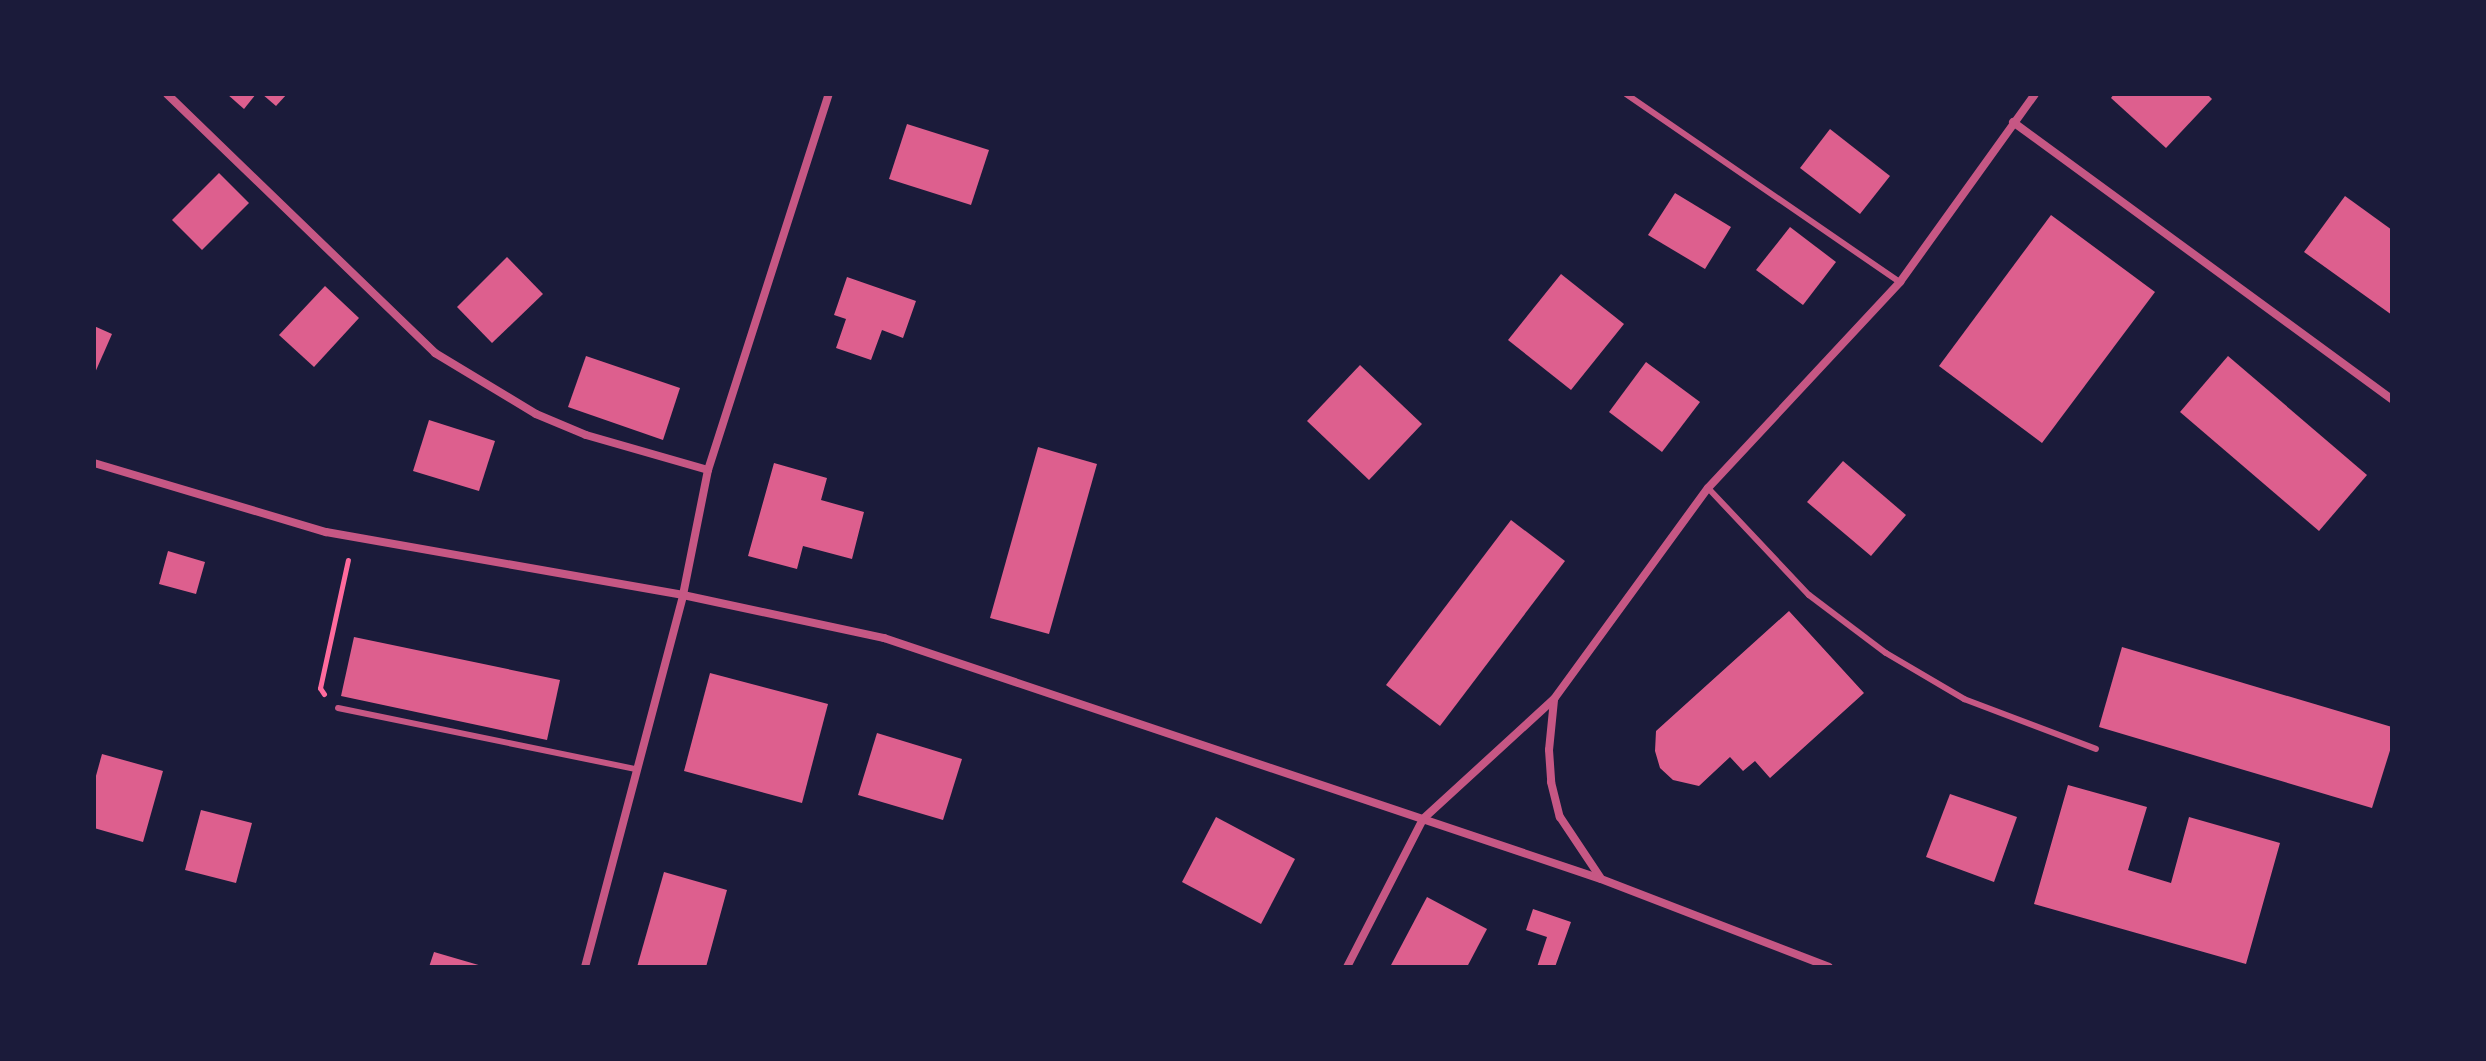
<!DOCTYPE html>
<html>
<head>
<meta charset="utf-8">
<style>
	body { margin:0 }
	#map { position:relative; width:2486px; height:1061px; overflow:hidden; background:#1b1b3a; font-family:"Noto Sans",sans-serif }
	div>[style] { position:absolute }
	.building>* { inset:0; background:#dd5f8e }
	.path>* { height:5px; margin:-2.5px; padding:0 2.5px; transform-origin:2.5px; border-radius:2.5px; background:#ff6b9d }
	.service>* { height:6px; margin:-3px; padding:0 3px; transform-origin:3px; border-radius:3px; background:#c65784 }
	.minor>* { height:8px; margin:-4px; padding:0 4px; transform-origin:4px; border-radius:4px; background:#c65784 }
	span { translate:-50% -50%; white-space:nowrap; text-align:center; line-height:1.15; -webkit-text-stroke:6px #1b1b3a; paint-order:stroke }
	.frame { position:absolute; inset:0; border:96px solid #1b1b3a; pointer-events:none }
</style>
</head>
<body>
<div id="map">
	<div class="building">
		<div style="clip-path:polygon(227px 94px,256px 94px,244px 109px)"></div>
		<div style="clip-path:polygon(262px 94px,287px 94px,276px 106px)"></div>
		<div style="clip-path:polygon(2114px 94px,2207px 94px,2212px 99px,2166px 148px,2111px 98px)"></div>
		<div style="clip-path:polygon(907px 124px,989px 150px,971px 205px,889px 179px)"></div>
		<div style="clip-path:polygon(1830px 129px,1890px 176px,1860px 214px,1800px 168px)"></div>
		<div style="clip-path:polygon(219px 173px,249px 203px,202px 250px,172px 220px)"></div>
		<div style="clip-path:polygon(1675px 193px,1731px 227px,1705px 269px,1648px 235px)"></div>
		<div style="clip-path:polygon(2345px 196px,2392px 230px,2392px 315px,2304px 252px)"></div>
		<div style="clip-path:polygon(2051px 215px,2155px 292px,2042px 443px,1939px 366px)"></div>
		<div style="clip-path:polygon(1790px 227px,1836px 262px,1803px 305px,1756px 270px)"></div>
		<div style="clip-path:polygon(507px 257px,543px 294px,492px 343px,457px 307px)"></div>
		<div style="clip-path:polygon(1561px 274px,1624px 324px,1571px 390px,1508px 340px)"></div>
		<div style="clip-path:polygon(847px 277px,916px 301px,903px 338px,882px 330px,871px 360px,836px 348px,846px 319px,834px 315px)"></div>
		<div style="clip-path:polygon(325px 286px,359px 318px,314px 367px,279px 335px)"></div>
		<div style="clip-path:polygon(94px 326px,112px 334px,94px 375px)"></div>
		<div style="clip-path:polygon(586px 356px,680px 388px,663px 440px,568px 407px)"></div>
		<div style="clip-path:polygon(2228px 356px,2367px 475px,2319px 531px,2180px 412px)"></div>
		<div style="clip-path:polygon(1646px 362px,1700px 402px,1662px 452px,1609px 412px)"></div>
		<div style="clip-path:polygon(1360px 365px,1422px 424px,1369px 480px,1307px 421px)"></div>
		<div style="clip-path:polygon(429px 420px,495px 441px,479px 491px,413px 471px)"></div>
		<div style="clip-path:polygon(1038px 447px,1097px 464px,1049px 634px,990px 618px)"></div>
		<div style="clip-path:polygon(1843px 461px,1906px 515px,1871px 556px,1807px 502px)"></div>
		<div style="clip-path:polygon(774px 463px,827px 478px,821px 500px,864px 512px,852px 559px,803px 546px,797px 569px,748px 556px)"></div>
		<div style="clip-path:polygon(1511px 520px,1565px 561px,1440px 726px,1386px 685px)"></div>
		<div style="clip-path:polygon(168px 551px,205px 562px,196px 594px,159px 584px)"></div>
		<div style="clip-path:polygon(1789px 611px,1864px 693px,1770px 778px,1755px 761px,1743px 771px,1730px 757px,1699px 786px,1673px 780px,1660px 768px,1655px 751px,1656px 731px)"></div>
		<div style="clip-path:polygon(354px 637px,560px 680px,547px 740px,341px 696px)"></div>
		<div style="clip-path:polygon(2122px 647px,2392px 727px,2392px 744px,2372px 808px,2099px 727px)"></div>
		<div style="clip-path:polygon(710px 673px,828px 704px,802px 803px,684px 771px)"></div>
		<div style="clip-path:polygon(877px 733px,962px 759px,943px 820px,858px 795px)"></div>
		<div style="clip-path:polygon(102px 754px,163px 771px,143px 842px,94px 828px,94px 783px)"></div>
		<div style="clip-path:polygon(2068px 785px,2147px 807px,2128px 870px,2171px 883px,2189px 817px,2280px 843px,2246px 964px,2034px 904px)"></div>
		<div style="clip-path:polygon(1950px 794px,2017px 817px,1994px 882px,1926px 857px)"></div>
		<div style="clip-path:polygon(201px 810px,252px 823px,236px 883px,185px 870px)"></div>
		<div style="clip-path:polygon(1216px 817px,1295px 859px,1261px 924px,1182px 882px)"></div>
		<div style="clip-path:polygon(664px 872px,727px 890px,706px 967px,637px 967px)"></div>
		<div style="clip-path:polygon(1427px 897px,1487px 929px,1467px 967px,1390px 967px)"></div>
		<div style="clip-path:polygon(1533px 909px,1571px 922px,1555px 967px,1537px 967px,1547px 937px,1526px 930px)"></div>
		<div style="clip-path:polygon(434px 952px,482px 966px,482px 967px,429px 967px)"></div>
	</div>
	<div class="path">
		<div style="left:324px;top:694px;width:7px;rotate:-124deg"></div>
		<div style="left:320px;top:688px;width:131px;rotate:-77.7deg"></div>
	</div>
	<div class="service">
		<div style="left:1626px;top:94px;width:332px;rotate:34.5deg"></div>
		<div style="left:1708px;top:488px;width:147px;rotate:46.7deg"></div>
		<div style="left:1809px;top:595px;width:96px;rotate:37deg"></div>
		<div style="left:1886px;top:653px;width:91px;rotate:30.5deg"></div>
		<div style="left:1964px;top:699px;width:141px;rotate:20.7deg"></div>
		<div style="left:338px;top:708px;width:304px;rotate:11.6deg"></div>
	</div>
	<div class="minor">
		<div style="left:167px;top:94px;width:373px;rotate:44deg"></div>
		<div style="left:435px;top:353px;width:118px;rotate:31.1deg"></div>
		<div style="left:536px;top:414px;width:54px;rotate:22.8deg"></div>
		<div style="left:586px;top:435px;width:127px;rotate:16deg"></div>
		<div style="left:2013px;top:122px;width:469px;rotate:36.2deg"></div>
		<div style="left:94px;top:463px;width:242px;rotate:16.6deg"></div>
		<div style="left:326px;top:532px;width:363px;rotate:10deg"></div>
		<div style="left:683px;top:595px;width:206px;rotate:12.1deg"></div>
		<div style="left:884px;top:638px;width:756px;rotate:18.58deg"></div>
		<div style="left:1601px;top:879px;width:244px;rotate:21.1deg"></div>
		<div style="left:1554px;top:700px;width:50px;rotate:95.7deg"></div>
		<div style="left:1549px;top:750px;width:32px;rotate:86deg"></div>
		<div style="left:1551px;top:782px;width:36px;rotate:76deg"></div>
		<div style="left:1560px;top:817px;width:72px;rotate:56.3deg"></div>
		<div style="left:585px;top:967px;width:385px;rotate:-75.2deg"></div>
		<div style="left:683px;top:595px;width:127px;rotate:-78.7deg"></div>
		<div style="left:708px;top:470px;width:395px;rotate:-72.2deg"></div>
		<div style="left:1347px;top:967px;width:166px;rotate:-62.8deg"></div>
		<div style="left:1423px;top:819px;width:178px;rotate:-42.5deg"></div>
		<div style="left:1554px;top:699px;width:261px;rotate:-53.9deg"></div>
		<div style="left:1708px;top:488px;width:282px;rotate:-47deg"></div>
		<div style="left:1900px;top:282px;width:231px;rotate:-54.3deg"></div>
	</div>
	<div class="frame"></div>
</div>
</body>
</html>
